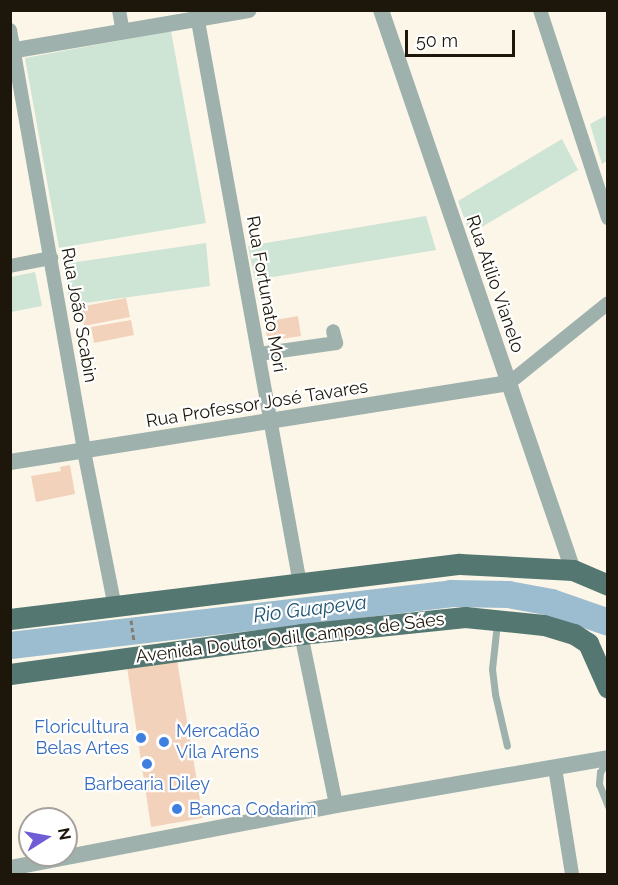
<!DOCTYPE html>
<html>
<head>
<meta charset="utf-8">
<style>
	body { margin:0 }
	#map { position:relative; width:618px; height:885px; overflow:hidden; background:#fcf6e8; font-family:Raleway,sans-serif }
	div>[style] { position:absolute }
	.green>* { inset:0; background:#cee4d4 }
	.river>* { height:27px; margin:-13.5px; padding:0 13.5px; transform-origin:13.5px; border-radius:13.5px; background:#9cbcd0 }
	.building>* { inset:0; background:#f3d2bb }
	.path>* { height:3px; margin-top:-1.5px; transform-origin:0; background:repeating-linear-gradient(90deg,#847e71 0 4.5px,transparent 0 7.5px) }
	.service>* { height:7px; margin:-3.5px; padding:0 3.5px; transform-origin:3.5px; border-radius:3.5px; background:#9eb1ad }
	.minor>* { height:14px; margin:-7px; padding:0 7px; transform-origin:7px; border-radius:7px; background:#9eb1ad }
	.tertiary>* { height:16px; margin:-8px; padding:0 8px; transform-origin:8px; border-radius:8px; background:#9eb1ad }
	.primary>* { height:21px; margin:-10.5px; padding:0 10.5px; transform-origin:10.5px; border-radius:10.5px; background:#547771 }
	.dots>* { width:16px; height:16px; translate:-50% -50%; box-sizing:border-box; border:3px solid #fff; border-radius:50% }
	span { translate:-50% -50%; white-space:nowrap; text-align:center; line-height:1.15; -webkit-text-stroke:4.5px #fff; paint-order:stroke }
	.street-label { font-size:18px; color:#1d170b }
	.shop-label { font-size:18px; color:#366cbe }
	.right { translate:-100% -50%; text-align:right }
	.left { translate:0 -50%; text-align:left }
	.water-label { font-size:20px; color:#1d5471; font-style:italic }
	.frame { position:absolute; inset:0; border:12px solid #1d170b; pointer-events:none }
	.north { position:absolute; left:18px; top:807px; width:60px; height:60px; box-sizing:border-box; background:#fff; border:2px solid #a5a29d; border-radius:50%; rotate:79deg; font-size:16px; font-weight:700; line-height:24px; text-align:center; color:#1d170b }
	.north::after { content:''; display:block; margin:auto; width:21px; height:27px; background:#6f5dd7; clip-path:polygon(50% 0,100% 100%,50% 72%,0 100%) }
	.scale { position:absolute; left:405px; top:30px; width:110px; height:27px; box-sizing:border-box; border:3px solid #1d170b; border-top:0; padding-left:8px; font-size:18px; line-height:21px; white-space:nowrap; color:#1d170b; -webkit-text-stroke:4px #fff; paint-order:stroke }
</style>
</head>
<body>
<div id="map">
	<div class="green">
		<div style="clip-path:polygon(171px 31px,206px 223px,59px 248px,25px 58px)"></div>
		<div style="clip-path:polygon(607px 115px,607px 161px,602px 164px,590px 124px)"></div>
		<div style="clip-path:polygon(562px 139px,578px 170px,470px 234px,458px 201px)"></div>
		<div style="clip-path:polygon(426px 216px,436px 250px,255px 280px,248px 246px)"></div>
		<div style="clip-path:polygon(206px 243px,210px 286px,70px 305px,63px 264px)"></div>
		<div style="clip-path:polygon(35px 272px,42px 306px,11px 312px,11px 277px)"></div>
	</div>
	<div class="river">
		<div style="left:10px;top:645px;width:443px;rotate:-6.7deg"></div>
		<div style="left:450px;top:593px;width:58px;rotate:1deg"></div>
		<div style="left:508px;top:594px;width:44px;rotate:10.5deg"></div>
		<div style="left:551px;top:602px;width:60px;rotate:19.3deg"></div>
	</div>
	<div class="building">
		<div style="clip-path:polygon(126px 298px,130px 317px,84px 326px,80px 307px)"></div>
		<div style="clip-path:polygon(298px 316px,301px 336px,268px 341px,264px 322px)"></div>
		<div style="clip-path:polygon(131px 320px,134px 335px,94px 343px,91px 327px)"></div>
		<div style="clip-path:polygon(70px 465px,75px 494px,36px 502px,31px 476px,61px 471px,60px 467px)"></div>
		<div style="clip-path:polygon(177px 660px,203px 818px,151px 827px,127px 667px)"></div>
	</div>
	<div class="path">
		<div style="left:131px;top:620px;width:21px;rotate:82deg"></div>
	</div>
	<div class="service">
		<div style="left:497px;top:623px;width:46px;rotate:96.2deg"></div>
		<div style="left:492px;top:669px;width:25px;rotate:83deg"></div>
		<div style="left:495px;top:694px;width:53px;rotate:77deg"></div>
		<div style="left:607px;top:761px;width:13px;rotate:122deg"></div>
		<div style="left:600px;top:772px;width:12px;rotate:95deg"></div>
		<div style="left:599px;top:784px;width:24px;rotate:68deg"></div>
	</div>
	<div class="minor">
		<div style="left:119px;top:10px;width:22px;rotate:80deg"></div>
		<div style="left:196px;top:10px;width:583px;rotate:79.73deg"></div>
		<div style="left:540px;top:10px;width:219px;rotate:71.9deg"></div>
		<div style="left:10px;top:30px;width:427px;rotate:80deg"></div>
		<div style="left:84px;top:451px;width:159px;rotate:78.8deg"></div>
		<div style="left:10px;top:266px;width:42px;rotate:-11deg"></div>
		<div style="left:259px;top:354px;width:78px;rotate:-8.1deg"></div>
		<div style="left:336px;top:343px;width:12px;rotate:-104deg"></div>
		<div style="left:509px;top:383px;width:127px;rotate:-38.9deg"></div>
		<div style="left:301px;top:634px;width:175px;rotate:78.4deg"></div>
		<div style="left:555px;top:768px;width:107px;rotate:80.9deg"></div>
	</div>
	<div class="tertiary">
		<div style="left:381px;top:10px;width:592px;rotate:71.08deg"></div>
		<div style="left:10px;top:51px;width:242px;rotate:-9.7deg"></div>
		<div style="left:10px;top:462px;width:505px;rotate:-9deg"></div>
		<div style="left:10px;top:868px;width:332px;rotate:-10.9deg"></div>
		<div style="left:336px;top:805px;width:276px;rotate:-9.8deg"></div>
	</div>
	<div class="primary">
		<div style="left:10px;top:619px;width:453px;rotate:-7deg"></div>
		<div style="left:460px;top:564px;width:113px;rotate:3deg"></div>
		<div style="left:573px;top:570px;width:38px;rotate:23deg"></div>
		<div style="left:10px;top:674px;width:294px;rotate:-7.8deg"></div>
		<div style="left:301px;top:634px;width:165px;rotate:-5.9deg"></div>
		<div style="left:465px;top:617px;width:79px;rotate:5.8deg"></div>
		<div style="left:544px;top:625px;width:31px;rotate:17deg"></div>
		<div style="left:574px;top:634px;width:17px;rotate:33deg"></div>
		<div style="left:588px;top:643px;width:49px;rotate:66deg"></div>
	</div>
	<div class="dots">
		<div style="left:141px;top:738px;background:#3f7fe0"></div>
		<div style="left:164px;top:742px;background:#3f7fe0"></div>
		<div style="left:147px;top:764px;background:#3f7fe0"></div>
		<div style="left:177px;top:809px;background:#3f7fe0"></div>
	</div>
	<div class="street-label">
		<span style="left:495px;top:284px;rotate:71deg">Rua Atílio Vianelo</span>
		<span style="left:266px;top:294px;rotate:80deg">Rua Fortunato Mori</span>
		<span style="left:79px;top:315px;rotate:80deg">Rua João Scabin</span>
		<span style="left:257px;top:404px;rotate:-9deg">Rua Professor José Tavares</span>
		<span style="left:290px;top:638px;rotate:-7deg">Avenida Doutor Odil Campos de Sáes</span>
	</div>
	<div class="shop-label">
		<span class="right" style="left:129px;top:738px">Floricultura<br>Belas Artes</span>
		<span class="left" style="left:176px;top:742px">Mercadão<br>Vila Arens</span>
		<span style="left:147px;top:784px">Barbearia Diley</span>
		<span class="left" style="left:189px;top:809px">Banca Codarim</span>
	</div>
	<div class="water-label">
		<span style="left:310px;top:609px;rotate:-7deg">Rio Guapeva</span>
	</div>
	<div class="frame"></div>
	<div class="north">N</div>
	<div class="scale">50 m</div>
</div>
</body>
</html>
